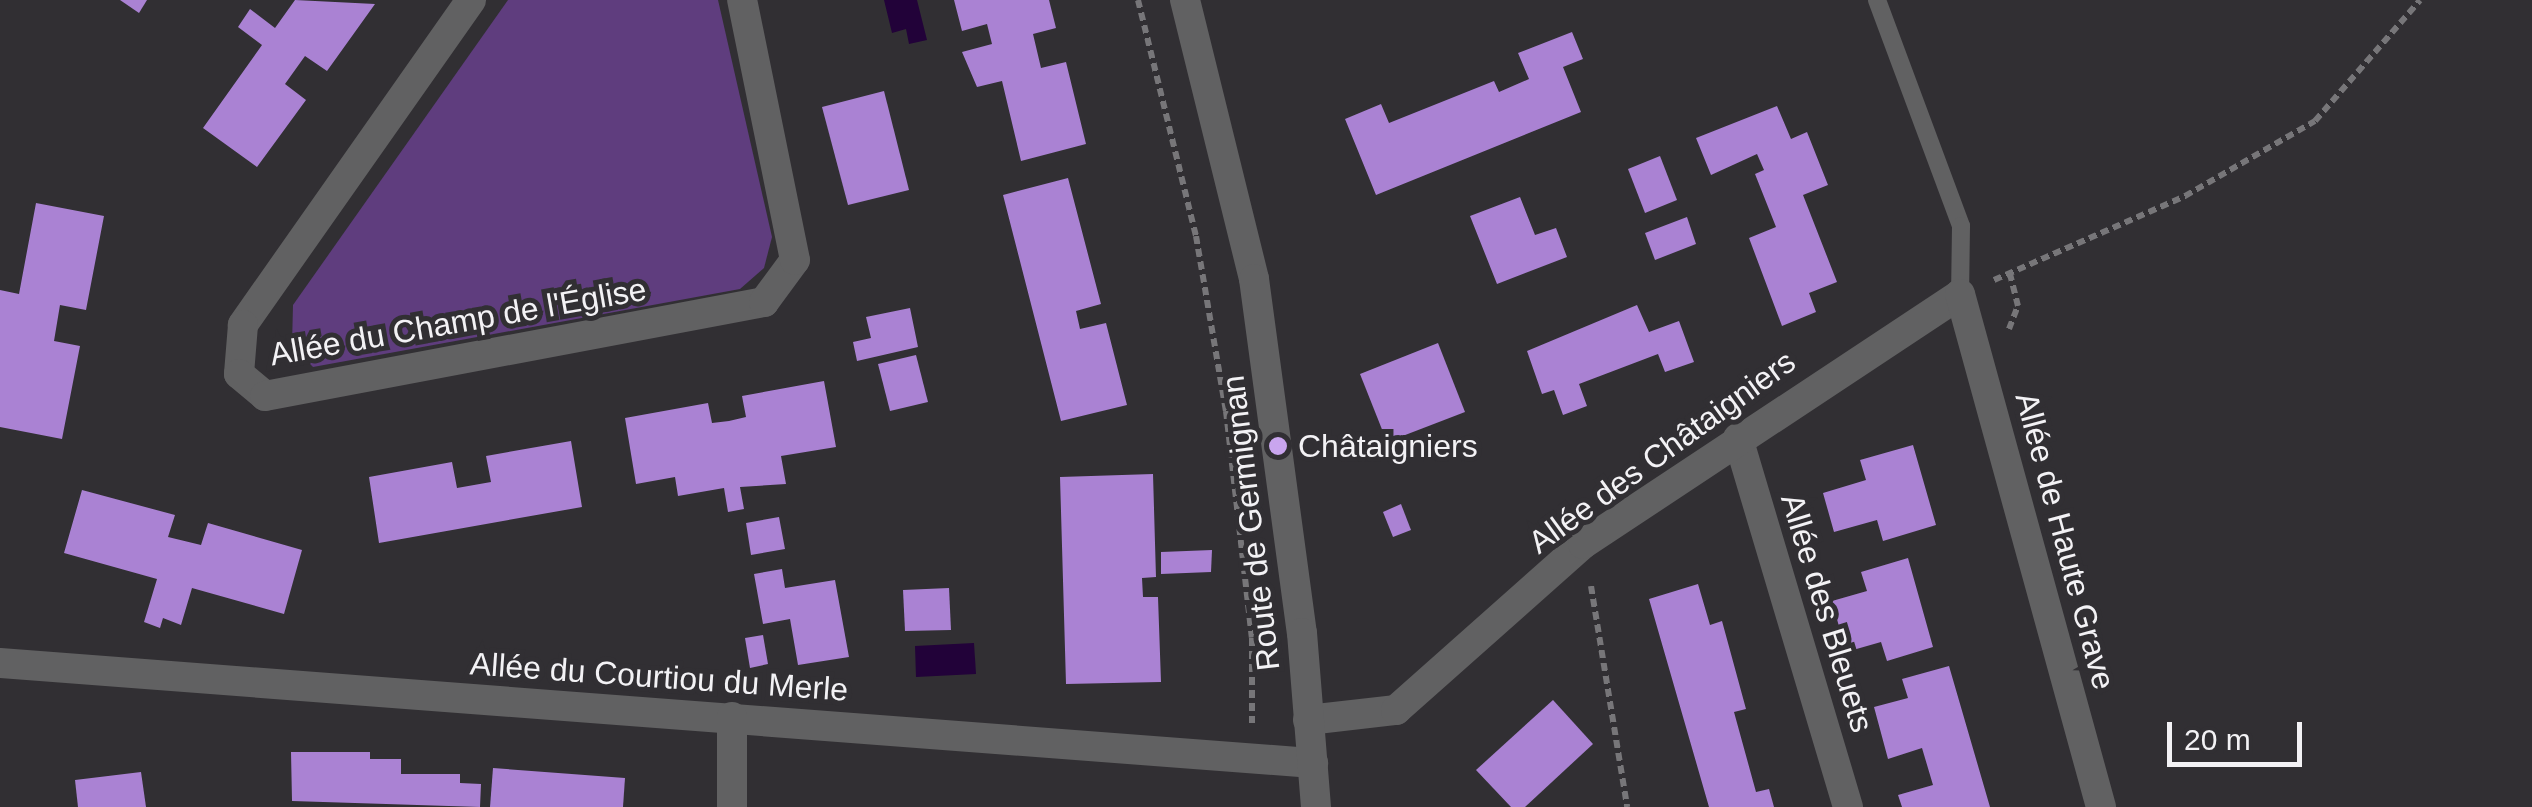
<!DOCTYPE html>
<html>
<head>
<meta charset="utf-8">
<style>
	body { margin:0 }
	#map { position:relative; width:2532px; height:807px; overflow:hidden; background:#312f33; font-family:Arial,sans-serif }
	div>[style] { position:absolute }
	.green>* { inset:0; background:#5f3d7e }
	.water>* { inset:0; background:#220239 }
	.building>* { inset:0; background:#aa82d3 }
	.path>* { height:6px; margin-top:-3px; transform-origin:0; background:repeating-linear-gradient(90deg,#777679 0 8px,transparent 0 13px) }
	.service>* { height:18px; margin:-9px; padding:0 9px; transform-origin:9px; border-radius:9px; background:#616162 }
	.minor>* { height:30px; margin:-15px; padding:0 15px; transform-origin:15px; border-radius:15px; background:#616162 }
	.tertiary>* { height:30px; margin:-15px; padding:0 15px; transform-origin:15px; border-radius:15px; background:#616162 }
	.dots>* { width:28px; height:28px; translate:-50% -50%; box-sizing:border-box; border:5px solid #312f33; border-radius:50% }
	span { translate:-50% -50%; white-space:nowrap; text-align:center; line-height:1.15; -webkit-text-stroke:10px #312f33; paint-order:stroke }
	.street-label { font-size:32px; color:#f3f2f5 }
	.poi-label { font-size:32px; color:#f3f2f5 }
	.left { translate:0 -50%; text-align:left }
	.scale { position:absolute; left:2167px; top:722px; width:135px; height:45px; box-sizing:border-box; border:5px solid #f3f2f5; border-top:0; padding-left:12px; font-size:30px; line-height:35px; white-space:nowrap; color:#f3f2f5; -webkit-text-stroke:8px #312f33; paint-order:stroke }
</style>
</head>
<body>
<div id="map">
	<div class="green">
		<div style="clip-path:polygon(508px 0,718px 0,772px 237px,764px 268px,740px 289px,313px 367px,292px 345px,293px 305px)"></div>
	</div>
	<div class="water">
		<div style="clip-path:polygon(884px 0,917px 0,927px 40px,909px 44px,906px 29px,892px 33px)"></div>
		<div style="clip-path:polygon(974px 643px,976px 674px,916px 677px,915px 646px)"></div>
	</div>
	<div class="building">
		<div style="clip-path:polygon(120px 0,147px 0,139px 13px)"></div>
		<div style="clip-path:polygon(295px 0,375px 4px,327px 71px,305px 56px,285px 84px,306px 100px,257px 167px,203px 128px,262px 45px,238px 27px,250px 9px,275px 28px)"></div>
		<div style="clip-path:polygon(954px 0,1049px 0,1056px 28px,1033px 34px,1041px 68px,1066px 62px,1086px 144px,1021px 161px,1002px 81px,977px 87px,962px 52px,992px 44px,987px 24px,962px 31px)"></div>
		<div style="clip-path:polygon(1572px 32px,1583px 59px,1563px 67px,1581px 112px,1376px 195px,1345px 119px,1381px 104px,1389px 123px,1494px 81px,1499px 92px,1529px 79px,1518px 53px)"></div>
		<div style="clip-path:polygon(884px 91px,909px 190px,848px 205px,822px 107px)"></div>
		<div style="clip-path:polygon(1777px 106px,1791px 139px,1807px 132px,1828px 185px,1803px 195px,1837px 282px,1809px 293px,1816px 312px,1782px 326px,1749px 238px,1776px 227px,1755px 174px,1764px 170px,1757px 154px,1711px 175px,1696px 138px)"></div>
		<div style="clip-path:polygon(1660px 156px,1677px 200px,1645px 213px,1628px 169px)"></div>
		<div style="clip-path:polygon(1068px 178px,1101px 304px,1076px 311px,1080px 329px,1106px 323px,1127px 405px,1061px 421px,1003px 195px)"></div>
		<div style="clip-path:polygon(1520px 197px,1535px 235px,1556px 228px,1567px 257px,1497px 284px,1470px 216px)"></div>
		<div style="clip-path:polygon(36px 203px,104px 216px,86px 310px,60px 305px,54px 341px,80px 346px,62px 439px,0 427px,0 290px,19px 294px)"></div>
		<div style="clip-path:polygon(1687px 217px,1696px 244px,1655px 260px,1645px 233px)"></div>
		<div style="clip-path:polygon(1637px 305px,1649px 332px,1679px 321px,1694px 362px,1665px 372px,1658px 354px,1579px 384px,1587px 406px,1563px 415px,1554px 390px,1542px 394px,1527px 351px)"></div>
		<div style="clip-path:polygon(910px 308px,918px 347px,857px 361px,853px 342px,871px 338px,866px 317px)"></div>
		<div style="clip-path:polygon(1438px 343px,1465px 412px,1387px 442px,1360px 374px)"></div>
		<div style="clip-path:polygon(916px 355px,928px 402px,890px 411px,878px 364px)"></div>
		<div style="clip-path:polygon(824px 381px,836px 447px,781px 456px,786px 484px,740px 487px,744px 509px,728px 512px,724px 488px,678px 496px,675px 477px,636px 484px,625px 418px,708px 403px,712px 423px,729px 421px,746px 417px,742px 396px)"></div>
		<div style="clip-path:polygon(571px 441px,582px 507px,379px 543px,369px 477px,452px 462px,457px 488px,491px 482px,486px 456px)"></div>
		<div style="clip-path:polygon(1913px 445px,1936px 525px,1883px 541px,1877px 520px,1834px 532px,1823px 493px,1866px 480px,1860px 460px)"></div>
		<div style="clip-path:polygon(1153px 474px,1156px 577px,1142px 578px,1143px 597px,1158px 597px,1161px 682px,1066px 684px,1060px 477px)"></div>
		<div style="clip-path:polygon(82px 490px,175px 515px,168px 537px,201px 545px,208px 523px,302px 550px,284px 614px,192px 588px,181px 625px,163px 618px,160px 628px,144px 622px,157px 579px,64px 553px)"></div>
		<div style="clip-path:polygon(1401px 504px,1411px 530px,1393px 537px,1383px 512px)"></div>
		<div style="clip-path:polygon(779px 517px,785px 549px,751px 555px,746px 523px)"></div>
		<div style="clip-path:polygon(1212px 550px,1211px 572px,1161px 574px,1161px 552px)"></div>
		<div style="clip-path:polygon(1908px 558px,1933px 647px,1887px 661px,1881px 642px,1846px 652px,1832px 601px,1867px 591px,1861px 572px)"></div>
		<div style="clip-path:polygon(782px 569px,785px 588px,835px 580px,849px 657px,798px 665px,790px 619px,763px 624px,754px 574px)"></div>
		<div style="clip-path:polygon(1698px 584px,1710px 625px,1722px 621px,1746px 709px,1734px 712px,1756px 792px,1769px 789px,1774px 807px,1709px 807px,1649px 599px)"></div>
		<div style="clip-path:polygon(949px 588px,951px 630px,905px 631px,903px 590px)"></div>
		<div style="clip-path:polygon(763px 635px,768px 664px,750px 668px,745px 638px)"></div>
		<div style="clip-path:polygon(1949px 666px,1990px 807px,1902px 807px,1898px 795px,1933px 785px,1922px 748px,1888px 759px,1874px 707px,1908px 698px,1902px 679px)"></div>
		<div style="clip-path:polygon(1553px 700px,1593px 744px,1525px 807px,1511px 807px,1476px 770px)"></div>
		<div style="clip-path:polygon(291px 752px,370px 752px,370px 759px,401px 759px,401px 774px,460px 774px,460px 783px,481px 784px,480px 807px,292px 801px)"></div>
		<div style="clip-path:polygon(493px 768px,625px 778px,623px 807px,490px 807px)"></div>
		<div style="clip-path:polygon(141px 772px,146px 807px,78px 807px,75px 780px)"></div>
	</div>
	<div class="path">
		<div style="left:1138px;top:0;width:243px;rotate:76.2deg"></div>
		<div style="left:1196px;top:236px;width:178px;rotate:80.3deg"></div>
		<div style="left:1226px;top:411px;width:228px;rotate:83.5deg"></div>
		<div style="left:1252px;top:638px;width:85px;rotate:90deg"></div>
		<div style="left:1994px;top:280px;width:209px;rotate:-23.7deg"></div>
		<div style="left:2185px;top:196px;width:150px;rotate:-30deg"></div>
		<div style="left:2315px;top:121px;width:160px;rotate:-49deg"></div>
		<div style="left:2009px;top:329px;width:25px;rotate:-69deg"></div>
		<div style="left:2018px;top:306px;width:32px;rotate:-104deg"></div>
		<div style="left:1591px;top:586px;width:224px;rotate:80.7deg"></div>
	</div>
	<div class="service">
		<div style="left:1877px;top:0;width:241px;rotate:69.6deg"></div>
		<div style="left:1961px;top:226px;width:68px;rotate:90.8deg"></div>
	</div>
	<div class="minor">
		<div style="left:471px;top:0;width:397px;rotate:125.1deg"></div>
		<div style="left:243px;top:325px;width:49px;rotate:94.7deg"></div>
		<div style="left:239px;top:374px;width:34px;rotate:40deg"></div>
		<div style="left:265px;top:396px;width:508px;rotate:-10.67deg"></div>
		<div style="left:764px;top:302px;width:52px;rotate:-53.6deg"></div>
		<div style="left:795px;top:260px;width:265px;rotate:-101.5deg"></div>
		<div style="left:1738px;top:438px;width:385px;rotate:73.4deg"></div>
		<div style="left:0;top:663px;width:1317px;rotate:4.36deg"></div>
		<div style="left:732px;top:717px;width:90px;rotate:90deg"></div>
		<div style="left:1308px;top:720px;width:89px;rotate:-6.5deg"></div>
		<div style="left:1396px;top:710px;width:250px;rotate:-41.6deg"></div>
		<div style="left:1583px;top:544px;width:452px;rotate:-33.5deg"></div>
		<div style="left:1960px;top:294px;width:532px;rotate:74.63deg"></div>
	</div>
	<div class="tertiary">
		<div style="left:1185px;top:0;width:287px;rotate:76.1deg"></div>
		<div style="left:1254px;top:279px;width:357px;rotate:82.3deg"></div>
		<div style="left:1302px;top:633px;width:175px;rotate:85.4deg"></div>
	</div>
	<div class="dots">
		<div style="left:1278px;top:446px;background:#c9a5ee"></div>
	</div>
	<div class="street-label">
		<span style="left:458px;top:322px;rotate:-10deg">Allée du Champ de l'Église</span>
		<span style="left:1662px;top:452px;rotate:-36deg">Allée des Châtaigniers</span>
		<span style="left:1251px;top:523px;rotate:-97deg">Route de Germignan</span>
		<span style="left:2065px;top:541px;rotate:75deg">Allée de Haute Grave</span>
		<span style="left:1827px;top:613px;rotate:73deg">Allée des Bleuets</span>
		<span style="left:659px;top:677px;rotate:4deg">Allée du Courtiou du Merle</span>
	</div>
	<div class="poi-label">
		<span class="left" style="left:1298px;top:446px">Châtaigniers</span>
	</div>
	<div class="scale">20 m</div>
</div>
</body>
</html>
